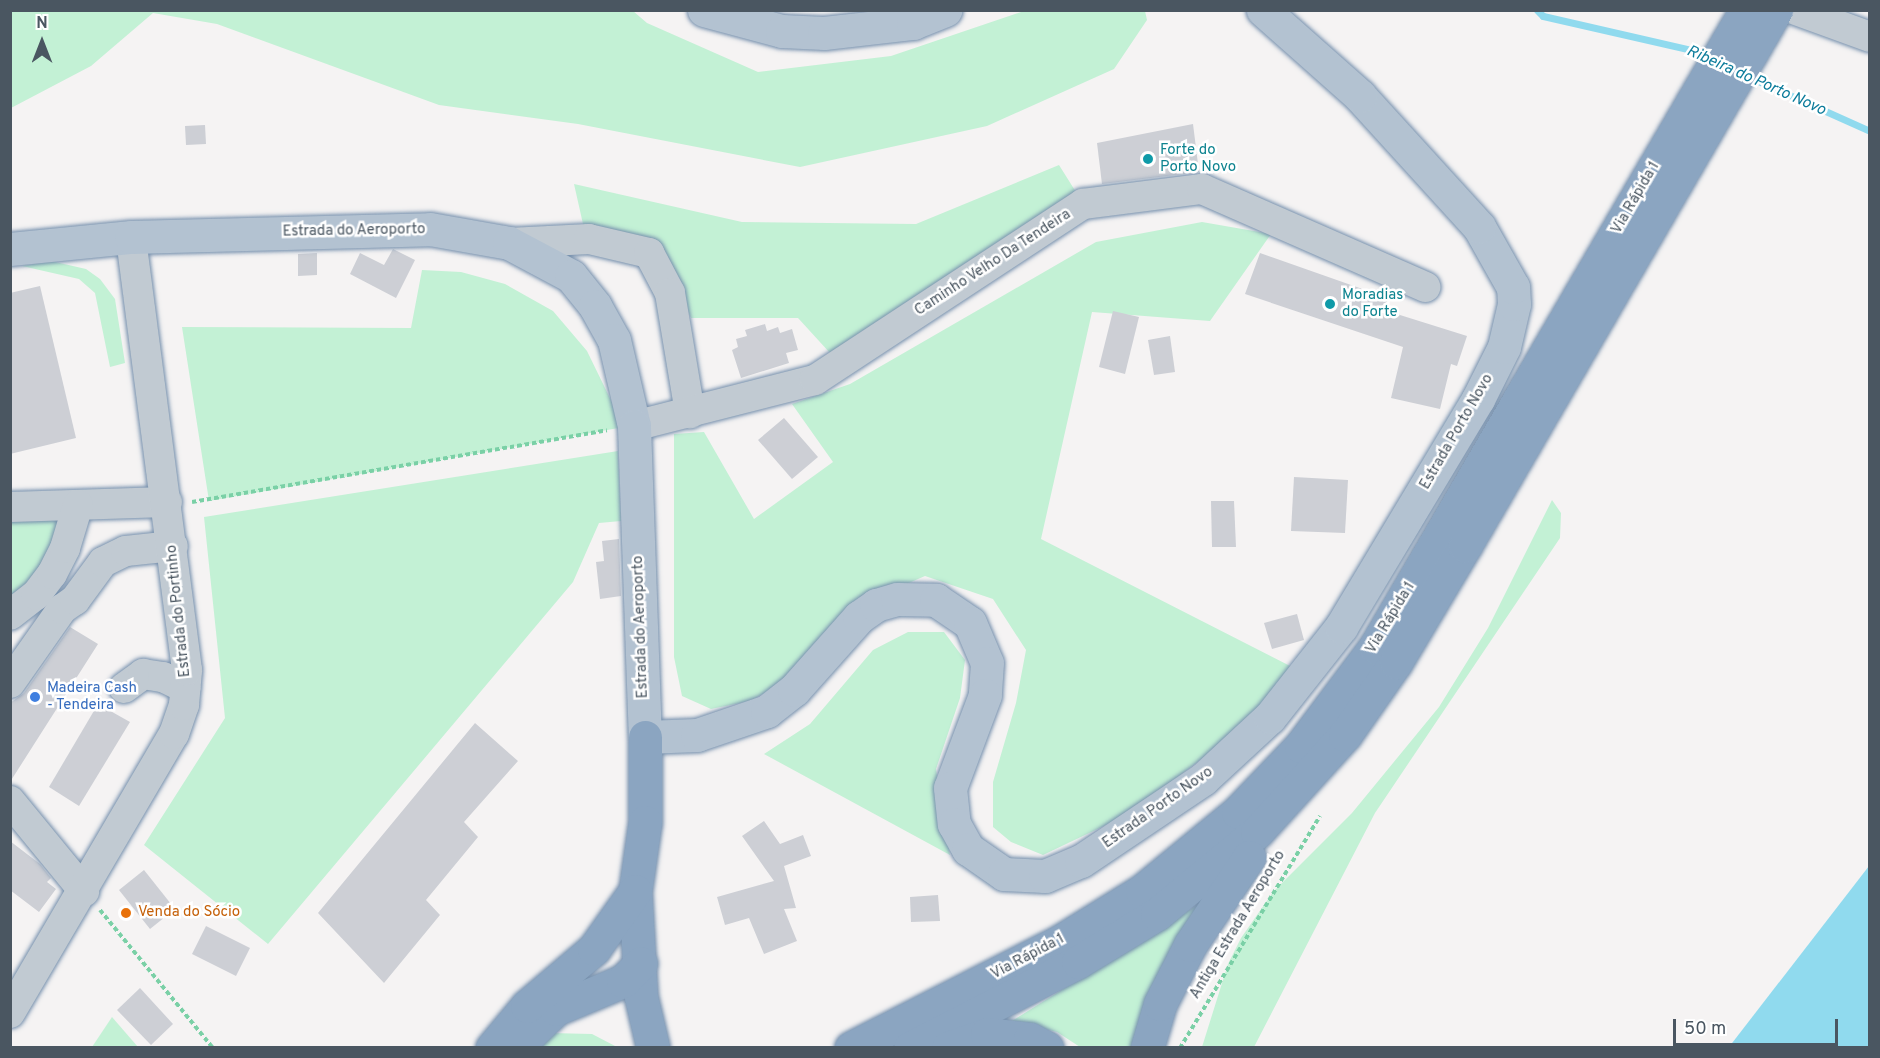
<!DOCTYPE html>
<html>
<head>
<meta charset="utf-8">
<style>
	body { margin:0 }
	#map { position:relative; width:1880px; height:1058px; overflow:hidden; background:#f5f3f3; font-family:Overpass,sans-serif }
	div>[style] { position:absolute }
	.green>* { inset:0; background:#c3f1d5 }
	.water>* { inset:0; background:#90daee }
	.stream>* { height:7px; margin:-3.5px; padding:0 3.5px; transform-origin:3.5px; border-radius:3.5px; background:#90daee }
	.building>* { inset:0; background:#cdcfd5 }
	.path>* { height:4px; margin-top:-2px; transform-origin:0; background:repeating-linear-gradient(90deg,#7ad0a6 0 4.5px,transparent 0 7.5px) }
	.roads { filter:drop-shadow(0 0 2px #7690ad) drop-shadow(0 0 2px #7690ad) }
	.minor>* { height:30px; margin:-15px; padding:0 15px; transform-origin:15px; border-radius:15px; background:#c1cad2 }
	.major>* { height:33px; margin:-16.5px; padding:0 16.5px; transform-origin:16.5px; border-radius:16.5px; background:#b3c2d1 }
	.highway>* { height:33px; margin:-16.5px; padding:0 16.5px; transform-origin:16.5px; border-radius:16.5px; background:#8ba5c1 }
	.dots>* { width:16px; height:16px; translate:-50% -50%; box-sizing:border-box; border:3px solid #fff; border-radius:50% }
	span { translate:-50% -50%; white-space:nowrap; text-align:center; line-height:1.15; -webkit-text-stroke:5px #fff; paint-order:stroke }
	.culture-label { font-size:15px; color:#0d838f }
	.left { translate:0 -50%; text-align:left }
	.street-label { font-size:15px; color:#4a5661 }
	.shop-label { font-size:15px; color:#366cbe }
	.food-label { font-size:15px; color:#c56008 }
	.water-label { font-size:16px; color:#0c7c9b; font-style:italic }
	.frame { position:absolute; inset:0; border:12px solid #4a5661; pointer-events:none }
	.north { position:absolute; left:12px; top:12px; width:60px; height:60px; -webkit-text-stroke:4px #fff; paint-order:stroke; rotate:0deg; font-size:16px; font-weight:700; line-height:24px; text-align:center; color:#4a5661 }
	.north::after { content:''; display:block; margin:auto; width:21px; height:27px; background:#4a5661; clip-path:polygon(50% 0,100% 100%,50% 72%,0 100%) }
	.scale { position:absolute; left:1673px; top:1019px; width:165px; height:27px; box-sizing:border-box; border:3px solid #4a5661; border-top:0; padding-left:8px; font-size:18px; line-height:21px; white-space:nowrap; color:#4a5661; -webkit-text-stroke:4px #fff; paint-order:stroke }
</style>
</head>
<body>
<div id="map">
	<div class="green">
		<div style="clip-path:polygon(11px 10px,633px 11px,647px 23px,758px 72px,891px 56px,1024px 11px,1145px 11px,1147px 20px,1114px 69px,987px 126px,800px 167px,578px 124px,439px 105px,217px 24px,153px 13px,91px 66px,11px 108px)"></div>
		<div style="clip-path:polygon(1059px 165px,1081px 200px,830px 353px,798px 318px,691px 318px,656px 241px,583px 224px,574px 184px,742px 222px,916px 224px)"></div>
		<div style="clip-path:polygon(1202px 222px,1271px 234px,1210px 321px,1092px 312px,1041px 539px,1300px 671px,1260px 715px,1127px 815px,1043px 855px,1011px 842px,993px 827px,993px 782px,1016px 703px,1026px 650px,993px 599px,925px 576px,853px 607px,794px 677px,750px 701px,711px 709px,682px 696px,674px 657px,674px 434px,704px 432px,754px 519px,833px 462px,792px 404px,850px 384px,1096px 242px)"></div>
		<div style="clip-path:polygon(51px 261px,86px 269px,100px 279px,115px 299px,125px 363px,110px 367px,95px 293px,79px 279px,22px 266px)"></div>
		<div style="clip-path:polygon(422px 270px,461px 272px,505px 284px,553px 311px,587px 351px,624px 427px,209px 501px,182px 327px,411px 328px)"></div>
		<div style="clip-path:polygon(618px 451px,621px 521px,599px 523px,573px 582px,268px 944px,144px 845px,225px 718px,204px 517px)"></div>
		<div style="clip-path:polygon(1552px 500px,1561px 513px,1560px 538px,1375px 813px,1254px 1047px,1202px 1047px,1228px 964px,1241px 938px,1273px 892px,1352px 813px,1439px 707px,1488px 628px)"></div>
		<div style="clip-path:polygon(64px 513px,47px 563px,11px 602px,11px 518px)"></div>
		<div style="clip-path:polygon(908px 632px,944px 632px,965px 660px,960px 698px,936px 769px,950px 855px,764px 754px,810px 724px,873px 650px)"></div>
		<div style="clip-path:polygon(1204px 901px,1137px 1047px,1080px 1047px,1057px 1032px,1012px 1021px)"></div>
		<div style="clip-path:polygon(112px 1017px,138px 1047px,92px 1047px)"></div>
		<div style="clip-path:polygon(550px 1033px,592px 1034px,617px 1047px,537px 1048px)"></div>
	</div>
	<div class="water">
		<div style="clip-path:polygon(1869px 866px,1869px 1047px,1729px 1047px)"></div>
	</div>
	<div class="stream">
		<div style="left:1537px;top:10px;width:8px;rotate:45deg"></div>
		<div style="left:1543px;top:16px;width:153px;rotate:12.9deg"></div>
		<div style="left:1692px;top:50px;width:20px;rotate:24deg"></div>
		<div style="left:1747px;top:76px;width:135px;rotate:24.1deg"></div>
	</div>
	<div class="building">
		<div style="clip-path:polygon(1193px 124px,1199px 172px,1102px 184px,1097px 143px)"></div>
		<div style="clip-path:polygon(205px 125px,206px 144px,186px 145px,185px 126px)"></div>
		<div style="clip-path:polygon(393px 249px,415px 260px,396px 298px,350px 274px,360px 253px,384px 265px)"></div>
		<div style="clip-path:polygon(317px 253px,317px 275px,298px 276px,298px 254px)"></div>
		<div style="clip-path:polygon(1260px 253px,1388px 298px,1384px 310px,1467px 336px,1457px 366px,1451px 364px,1440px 409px,1391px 398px,1403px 347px,1245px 294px)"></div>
		<div style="clip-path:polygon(40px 286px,76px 438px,10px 454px,10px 293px)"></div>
		<div style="clip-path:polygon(1113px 311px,1139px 317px,1125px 374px,1099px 367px)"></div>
		<div style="clip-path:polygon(765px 324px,767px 331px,778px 327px,780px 333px,792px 329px,798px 350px,786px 353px,789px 363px,741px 378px,732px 350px,738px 347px,736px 339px,747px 336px,745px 330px)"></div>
		<div style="clip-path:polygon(1170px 336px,1175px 372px,1154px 375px,1148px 340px)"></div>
		<div style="clip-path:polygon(784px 418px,818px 457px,792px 479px,758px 440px)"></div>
		<div style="clip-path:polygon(1294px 477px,1348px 480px,1345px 533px,1291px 531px)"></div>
		<div style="clip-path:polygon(1211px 501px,1234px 501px,1236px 547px,1212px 547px)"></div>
		<div style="clip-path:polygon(619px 539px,621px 596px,600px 599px,596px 562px,604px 561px,602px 541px)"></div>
		<div style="clip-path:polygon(1297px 614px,1304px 640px,1272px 649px,1264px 623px)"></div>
		<div style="clip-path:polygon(70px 627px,98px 644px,10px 782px,10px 703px,24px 693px)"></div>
		<div style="clip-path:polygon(98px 704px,130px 722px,79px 806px,49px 787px)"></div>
		<div style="clip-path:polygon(475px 723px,518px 761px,464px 822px,478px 837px,426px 900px,440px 915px,384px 983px,318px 913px)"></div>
		<div style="clip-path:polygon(764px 821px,780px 844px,803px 835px,811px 856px,784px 866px,796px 908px,784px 909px,797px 941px,764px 954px,749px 918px,725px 925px,717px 897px,774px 881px,742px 836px)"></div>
		<div style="clip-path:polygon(10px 841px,40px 864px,51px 878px,47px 882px,56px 889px,39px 912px,10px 890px)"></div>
		<div style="clip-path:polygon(144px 870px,175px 909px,150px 929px,119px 890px)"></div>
		<div style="clip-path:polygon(938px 895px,940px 921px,911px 922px,910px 897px)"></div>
		<div style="clip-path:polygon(206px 926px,250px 948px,236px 976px,192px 954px)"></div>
		<div style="clip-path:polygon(140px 988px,173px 1024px,151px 1045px,117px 1010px)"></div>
	</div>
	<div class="path">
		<div style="left:192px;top:502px;width:421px;rotate:-9.8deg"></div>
		<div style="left:100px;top:910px;width:178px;rotate:50.7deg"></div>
		<div style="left:1180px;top:1048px;width:271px;rotate:-58.9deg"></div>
	</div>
	<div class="roads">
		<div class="minor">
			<div style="left:1796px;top:10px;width:79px;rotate:20deg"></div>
			<div style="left:509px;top:243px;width:80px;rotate:-2.9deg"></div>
			<div style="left:589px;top:239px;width:62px;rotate:13.1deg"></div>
			<div style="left:649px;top:253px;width:45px;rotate:62.3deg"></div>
			<div style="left:670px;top:293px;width:122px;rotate:80.5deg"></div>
			<div style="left:634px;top:426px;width:187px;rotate:-14.3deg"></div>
			<div style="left:815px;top:380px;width:321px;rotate:-33.3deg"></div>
			<div style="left:1083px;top:204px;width:120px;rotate:-7.2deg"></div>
			<div style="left:1202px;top:189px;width:244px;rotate:23.7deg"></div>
			<div style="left:10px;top:507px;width:157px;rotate:-1.8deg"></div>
			<div style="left:10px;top:615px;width:33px;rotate:-38deg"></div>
			<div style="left:36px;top:595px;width:26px;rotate:-53deg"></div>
			<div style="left:52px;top:574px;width:29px;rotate:-63deg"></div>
			<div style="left:65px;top:548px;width:45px;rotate:-73.2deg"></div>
			<div style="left:10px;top:683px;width:90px;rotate:-54.9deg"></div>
			<div style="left:62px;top:609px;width:16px;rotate:-35deg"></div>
			<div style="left:75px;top:600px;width:47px;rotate:-53.6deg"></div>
			<div style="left:103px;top:562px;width:25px;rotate:-26deg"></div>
			<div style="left:126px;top:551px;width:47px;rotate:-6.1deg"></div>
			<div style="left:124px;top:688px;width:24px;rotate:-36deg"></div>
			<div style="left:143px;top:674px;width:20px;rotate:9deg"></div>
			<div style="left:163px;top:677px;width:25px;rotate:26deg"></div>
			<div style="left:10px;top:801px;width:117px;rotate:50.6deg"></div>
			<div style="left:10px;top:1013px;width:324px;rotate:-59.6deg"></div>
			<div style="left:174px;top:734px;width:31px;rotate:-71deg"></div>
			<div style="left:184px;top:705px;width:35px;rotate:-85deg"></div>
			<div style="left:187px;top:670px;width:437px;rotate:-97.4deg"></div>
		</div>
		<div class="major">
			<div style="left:704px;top:10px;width:81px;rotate:15.1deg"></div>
			<div style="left:782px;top:31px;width:42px;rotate:2.7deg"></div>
			<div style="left:824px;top:33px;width:90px;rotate:-6.4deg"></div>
			<div style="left:913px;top:23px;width:35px;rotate:-22deg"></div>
			<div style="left:10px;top:249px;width:122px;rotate:-5.7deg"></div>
			<div style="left:131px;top:237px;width:299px;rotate:-1.5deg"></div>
			<div style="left:430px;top:229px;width:80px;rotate:10deg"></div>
			<div style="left:509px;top:243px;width:70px;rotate:28deg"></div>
			<div style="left:571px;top:276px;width:38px;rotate:51deg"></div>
			<div style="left:595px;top:306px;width:39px;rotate:61deg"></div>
			<div style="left:614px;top:340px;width:88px;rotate:76.9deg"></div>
			<div style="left:634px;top:426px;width:311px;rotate:88deg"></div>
			<div style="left:645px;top:737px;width:52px;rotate:-2.2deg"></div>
			<div style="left:697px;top:735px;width:74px;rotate:-18.9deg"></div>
			<div style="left:767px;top:711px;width:34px;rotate:-38deg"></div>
			<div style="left:794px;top:690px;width:98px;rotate:-48.3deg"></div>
			<div style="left:859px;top:617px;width:21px;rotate:-35deg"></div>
			<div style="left:876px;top:605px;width:22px;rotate:-16deg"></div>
			<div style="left:897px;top:599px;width:39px;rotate:1deg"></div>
			<div style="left:936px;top:600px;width:41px;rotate:34.1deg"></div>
			<div style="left:970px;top:623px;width:43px;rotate:67deg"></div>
			<div style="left:987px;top:663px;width:32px;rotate:94deg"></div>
			<div style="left:985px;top:695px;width:99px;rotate:110.6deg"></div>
			<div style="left:950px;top:788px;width:36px;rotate:84deg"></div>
			<div style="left:954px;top:824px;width:29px;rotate:61deg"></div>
			<div style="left:968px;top:849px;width:44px;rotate:34.8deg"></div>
			<div style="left:1004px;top:874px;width:41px;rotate:2.8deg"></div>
			<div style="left:1045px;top:876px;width:39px;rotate:-23deg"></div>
			<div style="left:1081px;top:861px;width:147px;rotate:-33.9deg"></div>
			<div style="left:1203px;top:779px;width:91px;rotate:-42.8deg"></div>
			<div style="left:1270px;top:717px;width:115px;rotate:-51.7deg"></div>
			<div style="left:1341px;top:627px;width:266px;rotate:-59deg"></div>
			<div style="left:1478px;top:399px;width:58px;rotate:-63.4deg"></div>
			<div style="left:1504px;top:347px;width:44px;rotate:-76.9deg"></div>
			<div style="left:1514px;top:304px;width:17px;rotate:-93deg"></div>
			<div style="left:1513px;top:287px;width:69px;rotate:-119.5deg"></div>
			<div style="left:1479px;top:227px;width:177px;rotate:-132.3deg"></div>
			<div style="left:1360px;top:96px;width:130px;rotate:-138.4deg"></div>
		</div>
		<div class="highway">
			<div style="left:645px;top:737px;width:85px;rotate:90deg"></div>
			<div style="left:645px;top:822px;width:70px;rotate:98.2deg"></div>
			<div style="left:635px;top:891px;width:106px;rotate:86.8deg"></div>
			<div style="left:641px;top:997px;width:52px;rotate:76.8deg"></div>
			<div style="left:527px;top:1037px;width:40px;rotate:-44deg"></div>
			<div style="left:556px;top:1009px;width:73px;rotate:-22.7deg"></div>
			<div style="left:623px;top:981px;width:25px;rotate:-45deg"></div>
			<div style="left:492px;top:1048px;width:55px;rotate:-50.2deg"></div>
			<div style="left:527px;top:1006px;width:88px;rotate:-40.4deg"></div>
			<div style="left:594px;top:949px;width:71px;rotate:-54.7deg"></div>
			<div style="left:851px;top:1048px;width:233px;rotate:-27deg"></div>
			<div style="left:1059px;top:942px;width:97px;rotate:-31.6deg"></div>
			<div style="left:1142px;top:891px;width:124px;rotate:-39.5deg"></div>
			<div style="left:1238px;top:812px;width:91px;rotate:-46.3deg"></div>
			<div style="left:1301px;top:746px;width:124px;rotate:-53.2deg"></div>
			<div style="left:1375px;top:647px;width:737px;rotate:-59.78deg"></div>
			<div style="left:910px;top:1048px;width:189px;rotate:-27.1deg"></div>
			<div style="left:1078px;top:962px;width:92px;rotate:-31.3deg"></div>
			<div style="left:1157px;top:914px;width:129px;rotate:-39.4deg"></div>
			<div style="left:1257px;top:832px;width:131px;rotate:-47.8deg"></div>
			<div style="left:1345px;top:735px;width:89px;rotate:-55.1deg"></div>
			<div style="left:1396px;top:662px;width:135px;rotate:-59.3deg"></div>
			<div style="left:1465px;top:546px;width:620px;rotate:-59.88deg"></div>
			<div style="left:948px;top:1048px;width:41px;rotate:-19.7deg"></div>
			<div style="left:987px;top:1034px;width:43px;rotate:6.6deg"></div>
			<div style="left:1030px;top:1039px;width:19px;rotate:28deg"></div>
			<div style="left:1147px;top:1048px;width:46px;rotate:-73.5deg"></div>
			<div style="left:1160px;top:1004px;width:66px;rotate:-63deg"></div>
			<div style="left:1190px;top:945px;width:106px;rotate:-56.2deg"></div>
		</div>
	</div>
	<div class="dots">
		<div style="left:1148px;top:159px;background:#0f9aa8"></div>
		<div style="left:1330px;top:304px;background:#0f9aa8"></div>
		<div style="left:35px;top:697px;background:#3f7fe0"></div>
		<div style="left:126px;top:913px;background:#e8710a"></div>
	</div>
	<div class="culture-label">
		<span class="left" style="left:1160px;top:159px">Forte do<br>Porto Novo</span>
		<span class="left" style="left:1342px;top:304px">Moradias<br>do Forte</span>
	</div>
	<div class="street-label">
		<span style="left:1636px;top:198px;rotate:-60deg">Via Rápida 1</span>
		<span style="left:354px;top:231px;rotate:-1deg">Estrada do Aeroporto</span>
		<span style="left:993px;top:263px;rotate:-33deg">Caminho Velho Da Tendeira</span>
		<span style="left:1457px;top:432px;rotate:-60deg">Estrada Porto Novo</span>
		<span style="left:179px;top:611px;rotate:-96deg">Estrada do Portinho</span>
		<span style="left:1391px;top:618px;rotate:-59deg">Via Rápida 1</span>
		<span style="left:641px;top:627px;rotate:-92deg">Estrada do Aeroporto</span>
		<span style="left:1158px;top:808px;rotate:-35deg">Estrada Porto Novo</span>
		<span style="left:1238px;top:925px;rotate:-59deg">Antiga Estrada Aeroporto</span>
		<span style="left:1028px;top:957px;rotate:-28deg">Via Rápida 1</span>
	</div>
	<div class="shop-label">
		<span class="left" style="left:47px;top:697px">Madeira Cash<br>- Tendeira</span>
	</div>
	<div class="food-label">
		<span class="left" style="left:138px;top:913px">Venda do Sócio</span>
	</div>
	<div class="water-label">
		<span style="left:1756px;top:81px;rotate:24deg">Ribeira do Porto Novo</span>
	</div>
	<div class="frame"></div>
	<div class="north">N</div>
	<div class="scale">50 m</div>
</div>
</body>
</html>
